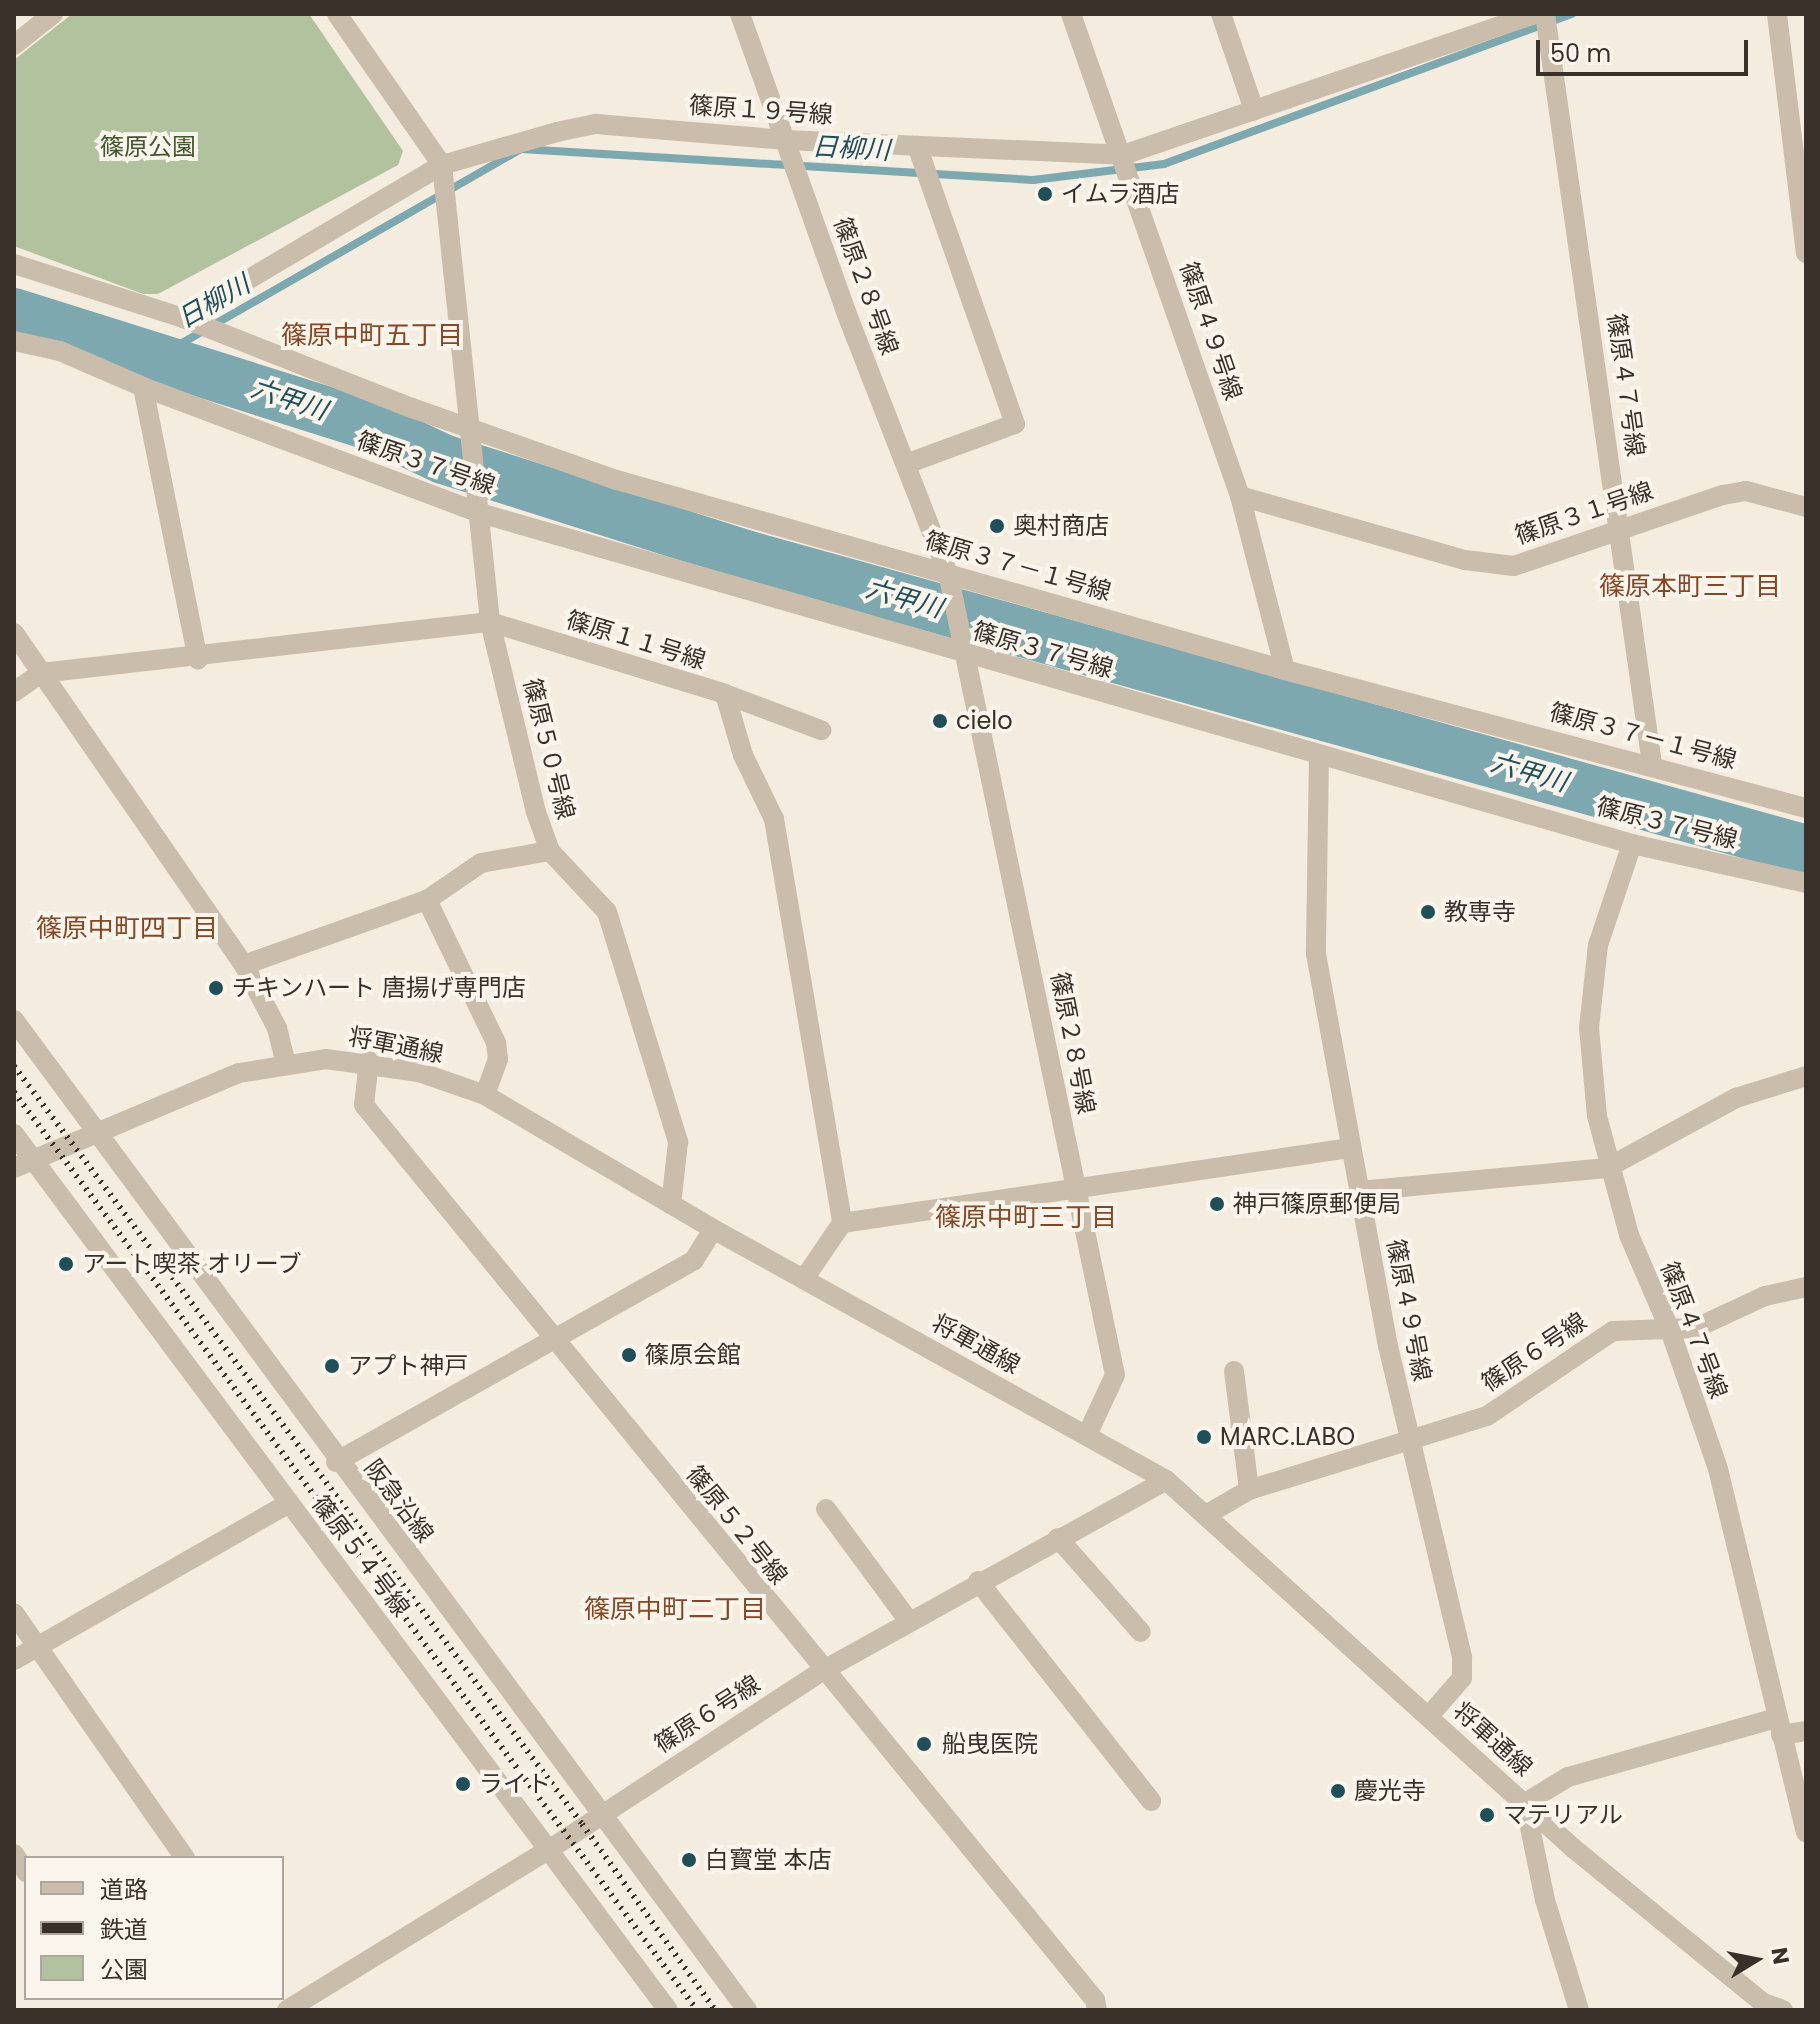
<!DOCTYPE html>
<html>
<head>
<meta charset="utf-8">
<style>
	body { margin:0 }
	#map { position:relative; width:1820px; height:2024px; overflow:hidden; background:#f3ecdf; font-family:Poppins,"Noto Sans JP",sans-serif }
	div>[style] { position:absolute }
	.green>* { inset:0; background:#b2c29f }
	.stream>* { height:8px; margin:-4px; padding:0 4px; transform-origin:4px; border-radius:4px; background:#7ea8af }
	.river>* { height:50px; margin:-25px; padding:0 25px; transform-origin:25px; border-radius:25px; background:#7ea8af }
	.minor>* { height:20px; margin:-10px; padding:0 10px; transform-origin:10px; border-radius:10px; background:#cbbdab }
	.tertiary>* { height:20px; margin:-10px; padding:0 10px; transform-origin:10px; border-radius:10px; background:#cbbdab }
	.rail>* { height:6px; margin-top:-3px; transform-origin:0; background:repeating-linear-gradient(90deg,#39302a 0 2px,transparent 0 8px) }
	.dots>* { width:22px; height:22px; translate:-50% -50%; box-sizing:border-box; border:4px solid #faf5ec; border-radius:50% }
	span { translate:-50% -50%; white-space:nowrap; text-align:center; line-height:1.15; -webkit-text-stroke:8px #faf5ec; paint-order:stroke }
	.street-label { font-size:24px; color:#39302a }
	.park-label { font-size:24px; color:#43572e }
	.poi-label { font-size:24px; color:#39302a }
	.left { translate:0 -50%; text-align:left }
	.water-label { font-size:26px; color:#204f5a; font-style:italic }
	.neighbourhood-label { font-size:26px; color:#864724 }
	.frame { position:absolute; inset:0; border:16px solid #39302a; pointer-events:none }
	.legend { position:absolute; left:24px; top:1856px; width:260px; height:144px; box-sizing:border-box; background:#faf5ec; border:2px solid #ada69e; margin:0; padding:10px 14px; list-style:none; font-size:24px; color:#39302a }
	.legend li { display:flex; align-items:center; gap:16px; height:40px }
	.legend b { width:40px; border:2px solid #ada69e }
	.north { position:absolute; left:1716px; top:1920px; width:80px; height:80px; -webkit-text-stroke:6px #faf5ec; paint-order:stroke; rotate:80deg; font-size:22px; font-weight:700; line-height:32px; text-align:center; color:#39302a }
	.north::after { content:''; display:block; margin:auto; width:28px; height:36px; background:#39302a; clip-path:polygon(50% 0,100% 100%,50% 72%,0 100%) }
	.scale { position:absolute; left:1536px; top:40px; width:212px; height:36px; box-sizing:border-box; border:4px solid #39302a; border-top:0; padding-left:10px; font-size:24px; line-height:28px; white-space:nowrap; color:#39302a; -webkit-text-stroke:6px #faf5ec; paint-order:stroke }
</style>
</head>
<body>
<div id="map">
	<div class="green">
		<div style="clip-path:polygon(72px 14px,309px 14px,403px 151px,398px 165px,158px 294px,143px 294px,14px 246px,14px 60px)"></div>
	</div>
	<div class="stream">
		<div style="left:156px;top:358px;width:421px;rotate:-29.8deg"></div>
		<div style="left:521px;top:149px;width:513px;rotate:3.46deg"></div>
		<div style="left:1033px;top:180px;width:132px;rotate:-7deg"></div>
		<div style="left:1164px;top:164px;width:435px;rotate:-20.2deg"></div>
	</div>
	<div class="river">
		<div style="left:14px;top:313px;width:376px;rotate:17.5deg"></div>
		<div style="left:373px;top:426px;width:77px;rotate:25.2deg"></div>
		<div style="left:443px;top:459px;width:321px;rotate:17.6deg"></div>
		<div style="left:749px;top:556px;width:1097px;rotate:15.54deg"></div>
	</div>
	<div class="minor">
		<div style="left:337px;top:14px;width:184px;rotate:55.2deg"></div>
		<div style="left:442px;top:165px;width:460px;rotate:84deg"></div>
		<div style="left:490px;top:622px;width:195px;rotate:76.4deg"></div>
		<div style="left:536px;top:812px;width:41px;rotate:70.3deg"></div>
		<div style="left:550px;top:851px;width:83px;rotate:46.9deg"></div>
		<div style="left:607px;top:912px;width:241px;rotate:72.8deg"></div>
		<div style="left:678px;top:1142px;width:63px;rotate:96.3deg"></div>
		<div style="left:740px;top:14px;width:316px;rotate:70.4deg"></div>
		<div style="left:846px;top:312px;width:280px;rotate:68.7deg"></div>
		<div style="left:948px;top:573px;width:819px;rotate:78.24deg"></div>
		<div style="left:1115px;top:1375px;width:66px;rotate:115deg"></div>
		<div style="left:1071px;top:14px;width:511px;rotate:70.68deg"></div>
		<div style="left:1240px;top:496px;width:180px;rotate:75.5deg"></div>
		<div style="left:1221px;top:14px;width:102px;rotate:71deg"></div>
		<div style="left:1545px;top:14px;width:758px;rotate:81.88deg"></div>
		<div style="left:1777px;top:14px;width:241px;rotate:83.1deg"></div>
		<div style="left:14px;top:45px;width:50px;rotate:-38.5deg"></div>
		<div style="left:14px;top:264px;width:177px;rotate:17.7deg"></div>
		<div style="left:183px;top:318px;width:246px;rotate:21.5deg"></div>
		<div style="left:412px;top:408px;width:217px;rotate:19.4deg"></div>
		<div style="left:617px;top:480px;width:694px;rotate:15.88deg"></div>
		<div style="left:1285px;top:670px;width:539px;rotate:14.84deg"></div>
		<div style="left:183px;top:318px;width:301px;rotate:-30.6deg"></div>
		<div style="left:442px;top:165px;width:120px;rotate:-16deg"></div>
		<div style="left:557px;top:132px;width:40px;rotate:-12deg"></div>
		<div style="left:596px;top:124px;width:190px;rotate:4.8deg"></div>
		<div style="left:785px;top:140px;width:338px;rotate:2.5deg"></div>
		<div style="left:1123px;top:155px;width:436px;rotate:-18.9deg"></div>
		<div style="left:14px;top:341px;width:47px;rotate:12.3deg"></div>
		<div style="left:60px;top:351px;width:90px;rotate:23.4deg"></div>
		<div style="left:143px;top:387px;width:360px;rotate:20.5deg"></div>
		<div style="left:480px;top:513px;width:1199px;rotate:16.03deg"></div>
		<div style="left:1632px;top:844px;width:178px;rotate:12.6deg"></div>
		<div style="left:143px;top:387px;width:278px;rotate:78.6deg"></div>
		<div style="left:906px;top:464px;width:116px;rotate:-20.2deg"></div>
		<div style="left:1015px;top:424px;width:295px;rotate:-109.4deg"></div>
		<div style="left:1240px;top:496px;width:234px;rotate:15.9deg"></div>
		<div style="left:1465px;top:560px;width:49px;rotate:7deg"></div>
		<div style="left:1514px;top:566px;width:221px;rotate:-18.8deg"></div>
		<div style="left:1723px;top:495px;width:23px;rotate:-10deg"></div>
		<div style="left:1746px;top:491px;width:62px;rotate:14.9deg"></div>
		<div style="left:14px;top:633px;width:404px;rotate:55.3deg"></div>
		<div style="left:244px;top:965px;width:71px;rotate:62.4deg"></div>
		<div style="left:277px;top:1028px;width:38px;rotate:76deg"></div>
		<div style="left:14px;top:692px;width:33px;rotate:-35deg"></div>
		<div style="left:41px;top:673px;width:452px;rotate:-6.5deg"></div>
		<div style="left:490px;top:622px;width:246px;rotate:17deg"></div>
		<div style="left:725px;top:694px;width:64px;rotate:73.6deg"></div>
		<div style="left:743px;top:755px;width:71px;rotate:64.2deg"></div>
		<div style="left:774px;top:819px;width:410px;rotate:80.4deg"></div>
		<div style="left:725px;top:694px;width:103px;rotate:20.6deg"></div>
		<div style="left:1319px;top:755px;width:199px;rotate:90.9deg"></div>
		<div style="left:1316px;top:954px;width:399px;rotate:79.6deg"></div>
		<div style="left:1388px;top:1346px;width:320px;rotate:76.6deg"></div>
		<div style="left:1462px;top:1657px;width:21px;rotate:90deg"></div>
		<div style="left:1462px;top:1678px;width:50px;rotate:131deg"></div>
		<div style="left:1632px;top:844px;width:107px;rotate:108.6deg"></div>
		<div style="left:1598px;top:945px;width:83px;rotate:96.2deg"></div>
		<div style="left:1589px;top:1028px;width:88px;rotate:84.8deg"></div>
		<div style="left:1597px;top:1116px;width:123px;rotate:74.9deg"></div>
		<div style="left:1629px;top:1235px;width:103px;rotate:66.7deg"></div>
		<div style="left:1670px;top:1330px;width:147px;rotate:70.9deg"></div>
		<div style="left:1718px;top:1469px;width:374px;rotate:76.4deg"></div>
		<div style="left:427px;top:900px;width:159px;rotate:64.2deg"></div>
		<div style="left:496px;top:1043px;width:16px;rotate:83deg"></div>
		<div style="left:498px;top:1059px;width:38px;rotate:110deg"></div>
		<div style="left:244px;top:965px;width:194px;rotate:-19.6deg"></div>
		<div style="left:427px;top:900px;width:65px;rotate:-34.4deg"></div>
		<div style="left:481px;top:863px;width:70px;rotate:-9.9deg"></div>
		<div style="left:14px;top:1020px;width:1232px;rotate:53.48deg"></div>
		<div style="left:369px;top:1061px;width:44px;rotate:96.5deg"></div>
		<div style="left:364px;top:1105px;width:1156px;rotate:50.76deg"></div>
		<div style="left:1095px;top:2000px;width:10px;rotate:79deg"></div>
		<div style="left:14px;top:1134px;width:1093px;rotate:53.26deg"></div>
		<div style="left:1359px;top:1191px;width:249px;rotate:-5.3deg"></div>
		<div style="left:1607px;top:1168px;width:147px;rotate:-28.5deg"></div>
		<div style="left:1736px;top:1098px;width:73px;rotate:-17.4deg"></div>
		<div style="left:842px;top:1223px;width:514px;rotate:-8.4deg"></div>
		<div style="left:804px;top:1279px;width:68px;rotate:-55.8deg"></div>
		<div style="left:1234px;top:1371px;width:120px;rotate:82.8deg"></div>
		<div style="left:336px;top:1462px;width:411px;rotate:-29.4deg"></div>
		<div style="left:694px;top:1260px;width:36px;rotate:-58deg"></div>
		<div style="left:826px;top:1509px;width:139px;rotate:53.5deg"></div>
		<div style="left:1058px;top:1538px;width:125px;rotate:48.6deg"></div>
		<div style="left:978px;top:1581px;width:280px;rotate:51.8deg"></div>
		<div style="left:14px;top:1613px;width:299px;rotate:55.1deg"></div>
		<div style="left:14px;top:1660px;width:317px;rotate:-29.7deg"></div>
		<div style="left:1781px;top:1735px;width:25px;rotate:-9deg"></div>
		<div style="left:14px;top:1854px;width:22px;rotate:56deg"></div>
		<div style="left:287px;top:2010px;width:308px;rotate:-31.5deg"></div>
		<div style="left:550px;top:1849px;width:325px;rotate:-33.2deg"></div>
		<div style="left:822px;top:1671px;width:393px;rotate:-29deg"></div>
		<div style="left:1579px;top:2010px;width:115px;rotate:-107.2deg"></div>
		<div style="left:1545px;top:1900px;width:99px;rotate:-101.7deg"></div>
		<div style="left:1525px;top:1803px;width:50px;rotate:-31.2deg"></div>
		<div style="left:1568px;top:1777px;width:217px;rotate:-15.8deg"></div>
	</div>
	<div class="tertiary">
		<div style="left:14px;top:1168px;width:244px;rotate:-22.9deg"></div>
		<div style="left:239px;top:1073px;width:88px;rotate:-9.1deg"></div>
		<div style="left:326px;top:1059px;width:94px;rotate:8deg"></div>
		<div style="left:419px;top:1072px;width:70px;rotate:19.2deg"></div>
		<div style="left:485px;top:1095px;width:264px;rotate:30.4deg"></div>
		<div style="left:713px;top:1229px;width:518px;rotate:28.99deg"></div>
		<div style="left:1166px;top:1480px;width:549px;rotate:42.12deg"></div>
		<div style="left:1573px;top:1848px;width:245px;rotate:39.2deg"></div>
		<div style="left:1763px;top:2003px;width:21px;rotate:19deg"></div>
		<div style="left:1206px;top:1515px;width:50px;rotate:-30.2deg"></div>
		<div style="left:1249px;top:1490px;width:249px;rotate:-17.3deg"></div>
		<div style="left:1487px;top:1416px;width:152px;rotate:-34deg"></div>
		<div style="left:1613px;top:1331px;width:83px;rotate:-2.1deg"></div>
		<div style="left:1696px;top:1328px;width:76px;rotate:-24.9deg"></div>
		<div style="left:1765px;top:1296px;width:42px;rotate:-12.4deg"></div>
	</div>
	<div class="rail">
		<div style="left:14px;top:1066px;width:947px;rotate:53.15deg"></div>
		<div style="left:582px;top:1824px;width:229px;rotate:54.4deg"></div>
		<div style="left:14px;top:1092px;width:1144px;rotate:53.35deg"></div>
	</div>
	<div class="dots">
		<div style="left:1045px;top:194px;background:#204f5a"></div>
		<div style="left:997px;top:526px;background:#204f5a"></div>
		<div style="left:940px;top:721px;background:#204f5a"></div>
		<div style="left:1428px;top:912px;background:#204f5a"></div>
		<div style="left:216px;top:988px;background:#204f5a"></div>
		<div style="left:1217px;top:1204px;background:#204f5a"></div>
		<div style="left:66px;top:1264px;background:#204f5a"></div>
		<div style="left:629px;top:1355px;background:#204f5a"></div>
		<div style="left:332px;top:1366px;background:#204f5a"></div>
		<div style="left:1204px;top:1437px;background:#204f5a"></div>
		<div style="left:924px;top:1744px;background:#204f5a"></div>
		<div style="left:463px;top:1784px;background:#204f5a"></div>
		<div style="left:1338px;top:1791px;background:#204f5a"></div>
		<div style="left:1487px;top:1815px;background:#204f5a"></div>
		<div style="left:689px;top:1860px;background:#204f5a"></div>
	</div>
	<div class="street-label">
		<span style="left:761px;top:110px;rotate:4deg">篠原１９号線</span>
		<span style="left:866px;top:286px;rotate:70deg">篠原２８号線</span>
		<span style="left:1211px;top:331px;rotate:71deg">篠原４９号線</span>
		<span style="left:1626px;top:385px;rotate:82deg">篠原４７号線</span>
		<span style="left:426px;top:463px;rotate:19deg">篠原３７号線</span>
		<span style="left:1584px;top:513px;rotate:-19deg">篠原３１号線</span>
		<span style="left:1018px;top:566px;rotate:16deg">篠原３７－１号線</span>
		<span style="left:636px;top:640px;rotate:17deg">篠原１１号線</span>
		<span style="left:1043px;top:650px;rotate:16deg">篠原３７号線</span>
		<span style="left:1643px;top:736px;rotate:15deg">篠原３７－１号線</span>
		<span style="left:549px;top:749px;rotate:76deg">篠原５０号線</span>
		<span style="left:1667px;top:823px;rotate:14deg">篠原３７号線</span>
		<span style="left:1073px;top:1043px;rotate:79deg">篠原２８号線</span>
		<span style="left:396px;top:1045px;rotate:11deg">将軍通線</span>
		<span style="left:1409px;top:1310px;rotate:79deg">篠原４９号線</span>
		<span style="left:1694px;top:1330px;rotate:69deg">篠原４７号線</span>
		<span style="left:976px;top:1344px;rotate:29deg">将軍通線</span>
		<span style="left:1534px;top:1352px;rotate:-34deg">篠原６号線</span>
		<span style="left:399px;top:1501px;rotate:53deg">阪急沿線</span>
		<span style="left:737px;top:1525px;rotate:51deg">篠原５２号線</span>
		<span style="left:361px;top:1556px;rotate:53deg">篠原５４号線</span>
		<span style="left:707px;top:1714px;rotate:-33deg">篠原６号線</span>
		<span style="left:1493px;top:1739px;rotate:42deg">将軍通線</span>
	</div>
	<div class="park-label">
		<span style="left:148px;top:147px">篠原公園</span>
	</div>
	<div class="poi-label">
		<span class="left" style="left:1061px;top:194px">イムラ酒店</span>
		<span class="left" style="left:1013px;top:526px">奥村商店</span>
		<span class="left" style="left:956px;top:721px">cielo</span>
		<span class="left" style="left:1444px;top:912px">教専寺</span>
		<span class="left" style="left:232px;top:988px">チキンハート 唐揚げ専門店</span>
		<span class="left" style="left:1233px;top:1204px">神戸篠原郵便局</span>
		<span class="left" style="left:82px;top:1264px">アート喫茶 オリーブ</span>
		<span class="left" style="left:645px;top:1355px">篠原会館</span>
		<span class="left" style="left:348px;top:1366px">アプト神戸</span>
		<span class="left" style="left:1220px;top:1437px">MARC.LABO</span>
		<span class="left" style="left:942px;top:1744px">船曳医院</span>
		<span class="left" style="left:479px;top:1784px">ライト</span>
		<span class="left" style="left:1354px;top:1791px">慶光寺</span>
		<span class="left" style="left:1503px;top:1815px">マテリアル</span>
		<span class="left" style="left:705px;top:1860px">白寳堂 本店</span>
	</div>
	<div class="water-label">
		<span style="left:851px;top:149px;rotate:3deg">日柳川</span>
		<span style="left:214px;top:302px;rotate:-30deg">日柳川</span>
		<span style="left:289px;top:400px;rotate:18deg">六甲川</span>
		<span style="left:904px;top:599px;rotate:16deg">六甲川</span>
		<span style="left:1529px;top:773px;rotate:16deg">六甲川</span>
	</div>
	<div class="neighbourhood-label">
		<span style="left:372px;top:336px">篠原中町五丁目</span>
		<span style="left:1690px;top:587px">篠原本町三丁目</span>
		<span style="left:127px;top:929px">篠原中町四丁目</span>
		<span style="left:1026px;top:1218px">篠原中町三丁目</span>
		<span style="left:675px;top:1610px">篠原中町二丁目</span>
	</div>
	<div class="frame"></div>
	<ul class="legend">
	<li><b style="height:10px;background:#cbbdab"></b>道路</li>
	<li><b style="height:10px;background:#39302a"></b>鉄道</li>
	<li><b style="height:22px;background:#b2c29f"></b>公園</li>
	</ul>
	<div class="north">N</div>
	<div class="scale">50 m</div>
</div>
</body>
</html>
